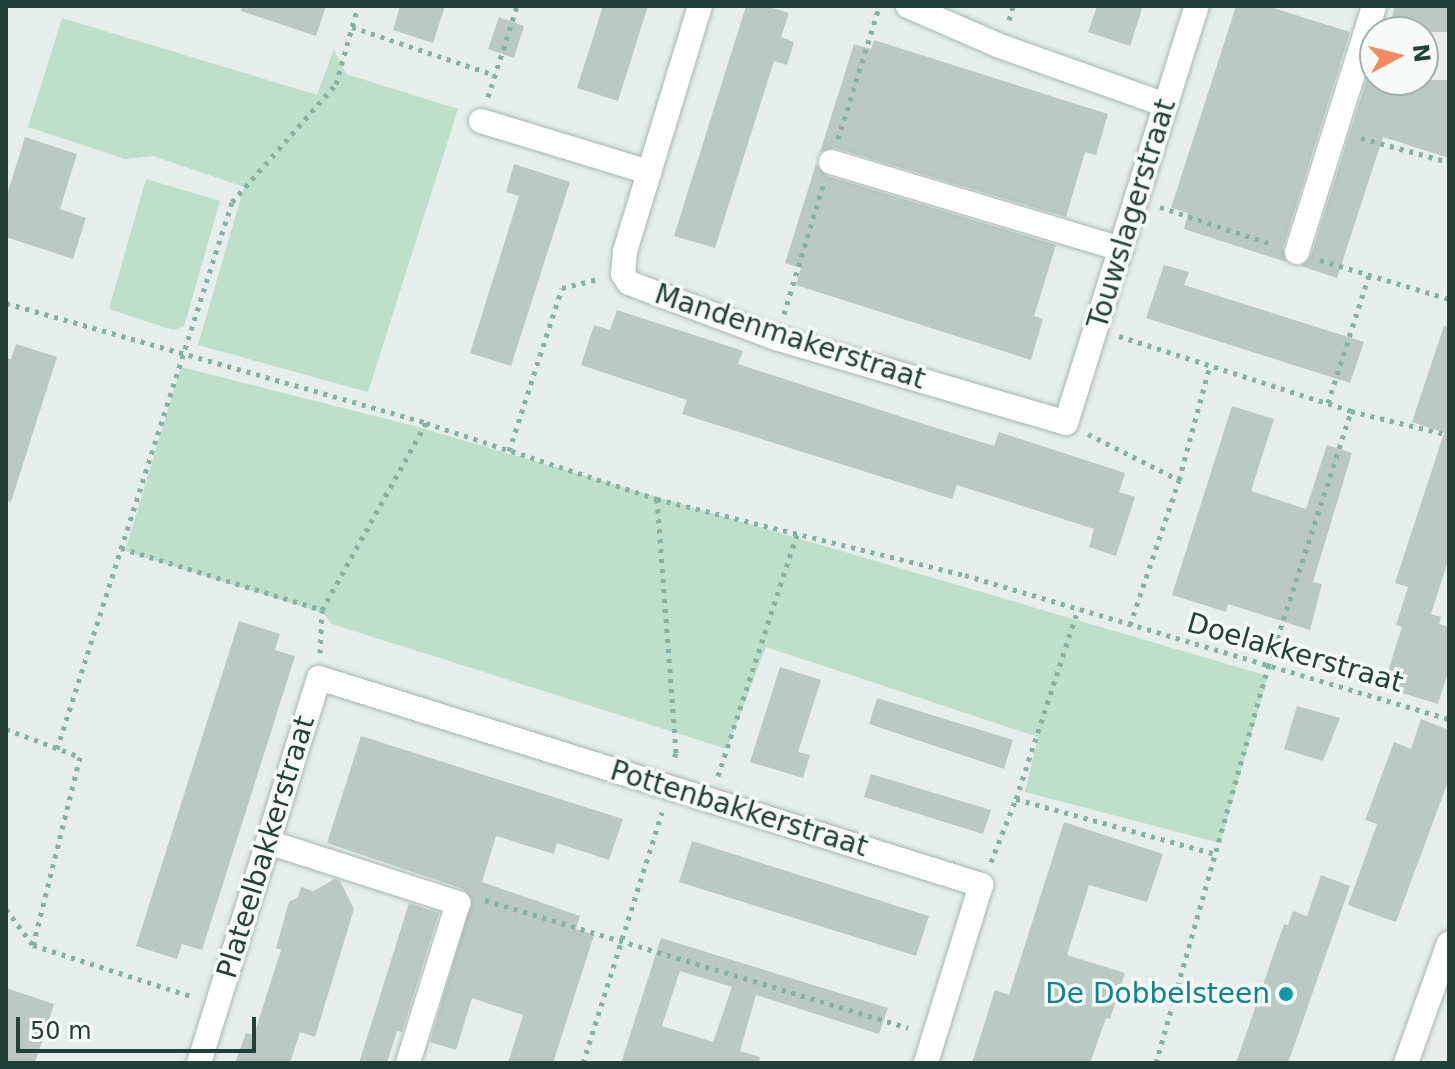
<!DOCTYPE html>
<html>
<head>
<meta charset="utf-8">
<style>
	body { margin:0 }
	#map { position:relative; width:1455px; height:1069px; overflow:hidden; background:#e5eeeb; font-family:"DejaVu Sans",sans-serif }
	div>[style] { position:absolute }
	.green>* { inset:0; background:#bedfc9 }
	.building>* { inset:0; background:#bac9c4 }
	.path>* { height:5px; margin-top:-2.5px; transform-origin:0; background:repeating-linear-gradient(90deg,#86b2a6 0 4px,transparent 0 10px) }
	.roads { filter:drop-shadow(0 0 2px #a7b6b2) drop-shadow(0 0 2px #a7b6b2) }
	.minor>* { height:24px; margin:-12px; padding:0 12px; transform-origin:12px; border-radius:12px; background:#fff }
	.dots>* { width:22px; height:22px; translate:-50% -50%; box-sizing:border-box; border:4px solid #f6faf8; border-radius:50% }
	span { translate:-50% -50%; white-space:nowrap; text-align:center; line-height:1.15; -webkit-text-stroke:7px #f6faf8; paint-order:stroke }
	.street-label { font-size:28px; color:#24403a }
	.culture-label { font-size:28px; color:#0d838f }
	.right { translate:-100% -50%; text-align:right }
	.frame { position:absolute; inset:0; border:8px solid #24403a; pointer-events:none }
	.north { position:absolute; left:1359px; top:16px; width:80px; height:80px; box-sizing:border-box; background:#f6faf8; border:2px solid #a2b0ac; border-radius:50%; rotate:83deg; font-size:22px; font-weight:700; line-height:32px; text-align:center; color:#24403a }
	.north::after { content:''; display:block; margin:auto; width:28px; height:36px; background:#f28b60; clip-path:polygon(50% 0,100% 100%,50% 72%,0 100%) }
	.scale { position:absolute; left:16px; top:1017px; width:240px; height:36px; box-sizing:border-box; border:4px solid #24403a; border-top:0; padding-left:10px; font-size:24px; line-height:28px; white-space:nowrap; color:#24403a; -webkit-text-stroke:6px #f6faf8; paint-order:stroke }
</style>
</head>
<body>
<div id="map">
	<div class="green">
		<div style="clip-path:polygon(62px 18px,317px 95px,334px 49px,346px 74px,458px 109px,368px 392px,198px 345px,244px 187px,153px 156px,125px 159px,28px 127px)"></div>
		<div style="clip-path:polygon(146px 179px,220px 201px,184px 327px,173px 330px,109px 309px)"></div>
		<div style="clip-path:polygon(181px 367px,418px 427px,1268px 676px,1220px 843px,1025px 792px,1038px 737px,766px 647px,727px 749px,332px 624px,323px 613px,125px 551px)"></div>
	</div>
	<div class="building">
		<div style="clip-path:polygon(242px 6px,326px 6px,316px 36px,241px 11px)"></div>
		<div style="clip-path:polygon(400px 6px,445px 6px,433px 43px,393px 30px)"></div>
		<div style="clip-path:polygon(603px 6px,648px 6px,618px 101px,577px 88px)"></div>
		<div style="clip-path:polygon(746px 6px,766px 6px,789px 13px,781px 37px,794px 42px,787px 65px,774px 61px,715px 248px,674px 236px)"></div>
		<div style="clip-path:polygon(1097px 6px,1143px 6px,1130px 46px,1088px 32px)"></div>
		<div style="clip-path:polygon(1236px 6px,1267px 6px,1350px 32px,1283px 248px,1286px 262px,1184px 229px,1188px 213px,1171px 208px)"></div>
		<div style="clip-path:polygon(1395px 6px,1449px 6px,1449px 32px,1387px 32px)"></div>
		<div style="clip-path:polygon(499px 17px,524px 26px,514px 58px,488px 49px)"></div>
		<div style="clip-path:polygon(874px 40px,1108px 114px,1096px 155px,1085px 152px,1066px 217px,835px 148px,820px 152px,854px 44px,871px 49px)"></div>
		<div style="clip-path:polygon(1375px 53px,1375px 80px,1449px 80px,1449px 158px,1383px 137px,1337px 278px,1301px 266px,1311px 256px)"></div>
		<div style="clip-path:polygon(25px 137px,77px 154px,60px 209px,86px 218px,73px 259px,6px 237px,6px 198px)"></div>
		<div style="clip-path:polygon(514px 164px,570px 182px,511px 366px,470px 353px,519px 196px,506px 192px)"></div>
		<div style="clip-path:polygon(816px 164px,827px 176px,1056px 245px,1034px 316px,1043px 319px,1031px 360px,796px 285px,801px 268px,785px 263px)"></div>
		<div style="clip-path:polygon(1164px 265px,1189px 272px,1184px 285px,1364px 342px,1350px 383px,1146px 318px)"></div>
		<div style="clip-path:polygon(617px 310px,743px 351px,738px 364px,933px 427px,994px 446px,999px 432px,1125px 473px,1119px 492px,1135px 497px,1116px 556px,1089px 547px,1094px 529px,957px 485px,952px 499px,682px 414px,687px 400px,581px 365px,594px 325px,610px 330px)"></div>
		<div style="clip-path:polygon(1444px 326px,1449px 327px,1449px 558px,1431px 614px,1441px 617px,1439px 624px,1449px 627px,1449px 669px,1438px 704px,1383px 687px,1402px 627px,1396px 625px,1408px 587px,1395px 583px,1444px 433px,1448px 434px,1412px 422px)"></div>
		<div style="clip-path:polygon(16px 344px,57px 357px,11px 502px,6px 501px,6px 358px,11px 359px)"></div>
		<div style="clip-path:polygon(1232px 406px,1274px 419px,1251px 491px,1306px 509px,1327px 445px,1352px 453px,1313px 582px,1322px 584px,1310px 630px,1228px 604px,1226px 612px,1172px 595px)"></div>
		<div style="clip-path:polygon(239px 621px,280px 634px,275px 650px,295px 656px,202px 950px,182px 944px,177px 959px,136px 946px)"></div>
		<div style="clip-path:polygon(780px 667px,821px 680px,798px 752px,810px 755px,803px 778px,750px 762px)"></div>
		<div style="clip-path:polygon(877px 698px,1013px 740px,1004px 769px,869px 724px)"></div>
		<div style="clip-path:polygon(1297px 706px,1340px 718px,1323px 761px,1284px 749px)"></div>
		<div style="clip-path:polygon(1421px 719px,1449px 730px,1449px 779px,1396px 922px,1348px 905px,1377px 824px,1365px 820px,1394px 742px,1411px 749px)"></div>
		<div style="clip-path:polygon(361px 736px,623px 819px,609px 860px,557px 843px,554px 854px,496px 836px,482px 882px,580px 916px,576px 929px,594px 935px,553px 1063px,508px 1063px,523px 1015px,472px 998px,456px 1050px,430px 1042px,472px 899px,463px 889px,327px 843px)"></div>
		<div style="clip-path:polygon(871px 774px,991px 810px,983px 834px,864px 797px)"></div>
		<div style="clip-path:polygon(1064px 822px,1163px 854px,1147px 902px,1089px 885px,1067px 955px,1125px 973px,1110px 1019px,1106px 1018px,1090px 1063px,972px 1063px,995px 990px,1009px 995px)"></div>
		<div style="clip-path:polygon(692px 841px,929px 916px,916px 956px,679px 882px)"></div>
		<div style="clip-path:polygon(1321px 875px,1350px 886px,1288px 1063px,1236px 1063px,1284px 924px,1288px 925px,1293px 911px,1307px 916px)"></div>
		<div style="clip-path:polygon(335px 879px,340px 881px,354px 909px,315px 1037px,300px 1032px,290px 1063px,235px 1063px,246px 1033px,254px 1035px,281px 950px,276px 948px,289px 902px,298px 897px,301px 887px,313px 891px)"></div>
		<div style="clip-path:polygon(409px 903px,439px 913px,402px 1032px,397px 1031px,387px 1063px,359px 1063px)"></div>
		<div style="clip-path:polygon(evenodd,661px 938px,888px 1008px,879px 1034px,756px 995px,740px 1051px,760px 1057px,759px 1063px,621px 1063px,661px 938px,680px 971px,732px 987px,713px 1042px,662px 1026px,680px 971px)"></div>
		<div style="clip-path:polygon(6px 988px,54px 1004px,35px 1063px,6px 1063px)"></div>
	</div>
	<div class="path">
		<div style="left:1009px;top:20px;width:15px;rotate:-74deg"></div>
		<div style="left:352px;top:27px;width:151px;rotate:18.6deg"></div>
		<div style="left:488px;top:97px;width:96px;rotate:-72.3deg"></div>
		<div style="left:1361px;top:138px;width:91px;rotate:15.3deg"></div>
		<div style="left:838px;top:139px;width:138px;rotate:-72.7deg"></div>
		<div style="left:1160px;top:207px;width:118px;rotate:18.3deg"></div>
		<div style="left:1320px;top:260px;width:135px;rotate:16.8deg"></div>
		<div style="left:6px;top:303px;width:437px;rotate:15.9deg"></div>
		<div style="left:426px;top:423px;width:243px;rotate:18.2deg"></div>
		<div style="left:657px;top:499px;width:317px;rotate:13.9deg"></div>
		<div style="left:965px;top:575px;width:505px;rotate:16.57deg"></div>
		<div style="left:784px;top:314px;width:134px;rotate:-73.1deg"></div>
		<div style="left:1119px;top:336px;width:244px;rotate:17.9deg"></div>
		<div style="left:1328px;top:403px;width:134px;rotate:-72.2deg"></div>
		<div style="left:1088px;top:434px;width:102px;rotate:26.8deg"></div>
		<div style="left:509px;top:451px;width:171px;rotate:-72deg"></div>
		<div style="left:562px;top:288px;width:37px;rotate:-14deg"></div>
		<div style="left:657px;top:499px;width:255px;rotate:85.7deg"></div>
		<div style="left:676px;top:753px;width:9px;rotate:108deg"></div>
		<div style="left:121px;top:548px;width:210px;rotate:17.1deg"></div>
		<div style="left:1130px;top:625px;width:153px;rotate:-71.3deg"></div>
		<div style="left:1179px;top:480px;width:119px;rotate:-74.9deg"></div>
		<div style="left:320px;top:653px;width:43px;rotate:-87.3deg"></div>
		<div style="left:322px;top:610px;width:214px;rotate:-60.9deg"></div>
		<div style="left:6px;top:729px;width:79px;rotate:20.7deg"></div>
		<div style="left:80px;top:757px;width:194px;rotate:104deg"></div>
		<div style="left:33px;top:945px;width:166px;rotate:17.9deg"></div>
		<div style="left:57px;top:749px;width:574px;rotate:-72.26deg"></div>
		<div style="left:232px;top:202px;width:157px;rotate:-48.6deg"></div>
		<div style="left:336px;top:84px;width:81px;rotate:-74.2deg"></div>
		<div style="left:718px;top:776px;width:255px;rotate:-71.9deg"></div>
		<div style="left:1016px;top:799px;width:207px;rotate:15.4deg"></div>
		<div style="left:991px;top:862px;width:68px;rotate:-68.4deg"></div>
		<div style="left:1016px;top:799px;width:200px;rotate:-71.9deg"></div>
		<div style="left:485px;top:900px;width:442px;rotate:16.8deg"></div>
		<div style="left:6px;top:909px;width:44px;rotate:53.4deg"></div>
		<div style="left:583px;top:1063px;width:263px;rotate:-72.5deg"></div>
		<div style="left:1156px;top:1063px;width:412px;rotate:-74.2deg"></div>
		<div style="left:1268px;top:667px;width:269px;rotate:-72deg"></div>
		<div style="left:1351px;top:411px;width:101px;rotate:13.8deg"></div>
	</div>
	<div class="roads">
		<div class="minor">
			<div style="left:700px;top:6px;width:257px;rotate:107deg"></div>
			<div style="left:625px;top:252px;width:22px;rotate:95deg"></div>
			<div style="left:623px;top:274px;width:11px;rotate:56deg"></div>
			<div style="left:629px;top:283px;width:157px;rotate:20.5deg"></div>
			<div style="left:776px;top:338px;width:302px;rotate:16.3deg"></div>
			<div style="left:1066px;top:423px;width:437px;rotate:-72.6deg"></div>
			<div style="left:908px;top:6px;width:100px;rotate:23.5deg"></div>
			<div style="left:1000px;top:46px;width:176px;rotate:19.6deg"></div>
			<div style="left:481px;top:121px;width:176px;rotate:16.9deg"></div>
			<div style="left:831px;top:162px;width:303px;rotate:16.7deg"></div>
			<div style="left:1297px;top:252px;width:258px;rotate:-72.6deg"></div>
			<div style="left:268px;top:842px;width:200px;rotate:17.8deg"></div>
			<div style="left:458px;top:903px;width:168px;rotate:107.4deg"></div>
			<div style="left:199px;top:1063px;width:403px;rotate:-72.7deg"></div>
			<div style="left:319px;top:678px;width:694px;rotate:17.36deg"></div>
			<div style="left:981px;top:885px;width:186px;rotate:107.2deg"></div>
			<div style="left:1406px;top:1063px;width:127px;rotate:-70.3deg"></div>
		</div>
	</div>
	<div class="dots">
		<div style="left:1286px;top:994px;background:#0f9aa8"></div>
	</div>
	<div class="street-label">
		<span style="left:1132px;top:214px;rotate:-73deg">Touwslagerstraat</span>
		<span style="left:790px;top:337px;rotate:18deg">Mandenmakerstraat</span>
		<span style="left:1295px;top:653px;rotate:16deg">Doelakkerstraat</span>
		<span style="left:739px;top:809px;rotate:17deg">Pottenbakkerstraat</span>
		<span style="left:266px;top:847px;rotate:-73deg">Plateelbakkerstraat</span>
	</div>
	<div class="culture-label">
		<span class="right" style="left:1270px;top:994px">De Dobbelsteen</span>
	</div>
	<div class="frame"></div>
	<div class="north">N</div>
	<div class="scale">50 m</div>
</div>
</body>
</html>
